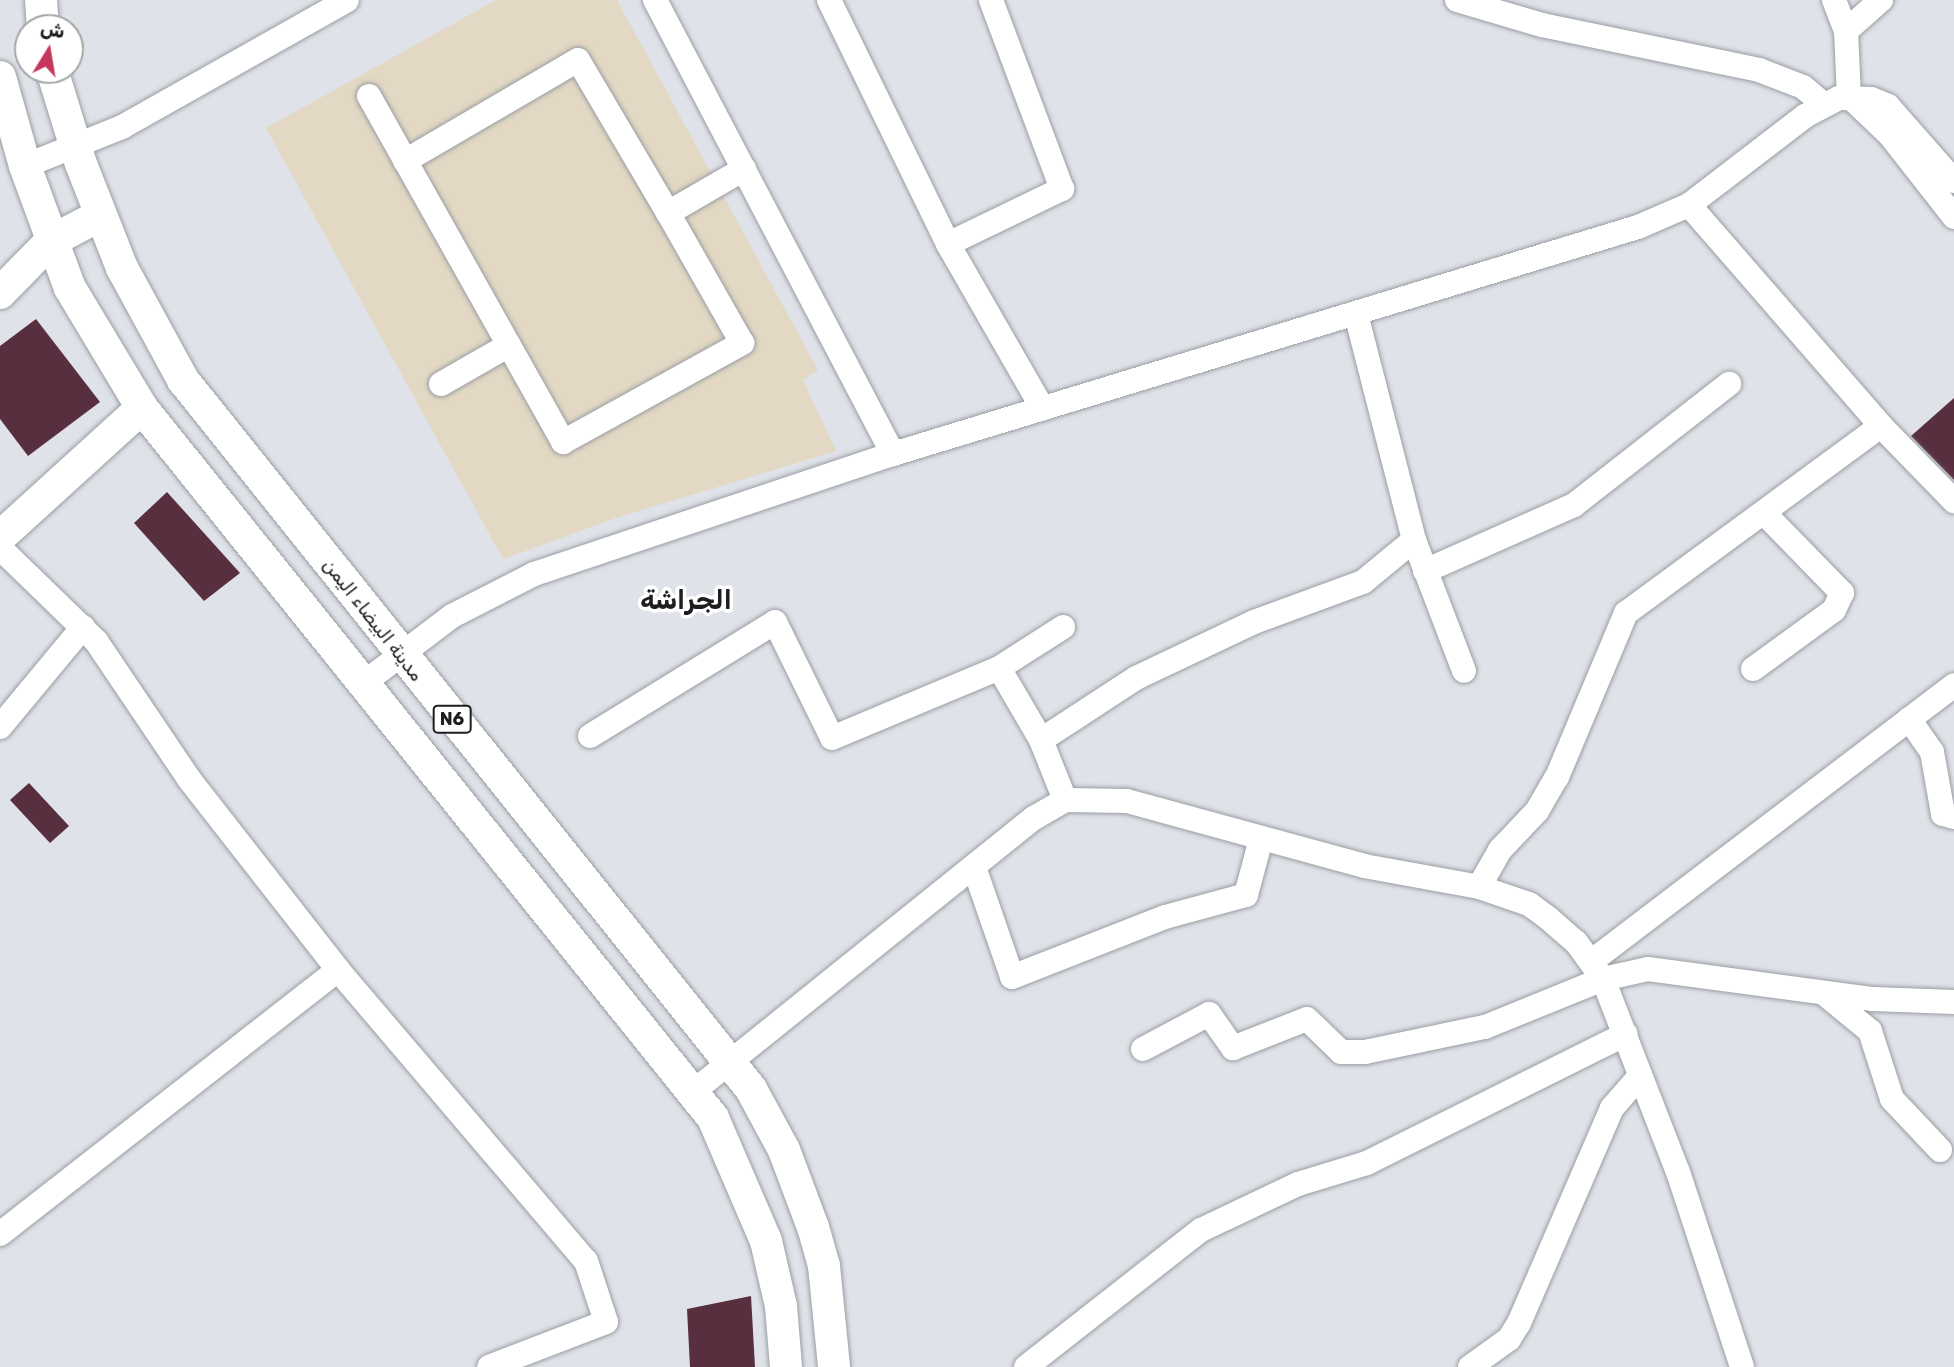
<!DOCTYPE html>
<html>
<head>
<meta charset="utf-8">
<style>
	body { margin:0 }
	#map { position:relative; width:1954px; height:1367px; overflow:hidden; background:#dfe3e9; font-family:Rubik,"Noto Naskh Arabic",sans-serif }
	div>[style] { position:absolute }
	.medical>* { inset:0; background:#e2d8c3 }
	.building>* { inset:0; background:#582f3f }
	.roads { filter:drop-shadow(0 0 2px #9a9ea3) drop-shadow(0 0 2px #9a9ea3) }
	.minor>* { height:24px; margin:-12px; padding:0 12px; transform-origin:12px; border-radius:12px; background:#fff }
	.major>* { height:32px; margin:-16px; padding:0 16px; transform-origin:16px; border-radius:16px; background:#fff }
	span { translate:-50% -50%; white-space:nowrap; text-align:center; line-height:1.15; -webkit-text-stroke:7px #fff; paint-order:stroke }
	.shield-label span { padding:2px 5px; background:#fff; border:2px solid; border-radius:5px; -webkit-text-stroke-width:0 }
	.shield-label { font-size:18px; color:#1c1e20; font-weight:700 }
	.street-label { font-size:19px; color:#1c1e20 }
	.district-label { font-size:26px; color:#1c1e20; font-weight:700 }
	.north { position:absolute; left:14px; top:14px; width:70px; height:70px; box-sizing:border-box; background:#fff; border:2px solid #a4a5a6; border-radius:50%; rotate:11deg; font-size:19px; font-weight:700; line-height:28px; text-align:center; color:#1c1e20 }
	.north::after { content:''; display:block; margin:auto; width:24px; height:32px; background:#c6375d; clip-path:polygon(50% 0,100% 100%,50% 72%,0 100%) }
</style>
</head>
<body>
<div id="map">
	<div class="medical">
		<div style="clip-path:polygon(496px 0,617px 0,818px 370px,803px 380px,836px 451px,619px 517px,503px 559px,266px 128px)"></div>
	</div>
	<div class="building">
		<div style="clip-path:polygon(36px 319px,100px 402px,28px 456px,0 419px,0 346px)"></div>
		<div style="clip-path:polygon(1954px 398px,1954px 480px,1911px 436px)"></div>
		<div style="clip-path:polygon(167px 492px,240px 573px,204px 601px,134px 523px)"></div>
		<div style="clip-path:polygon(29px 783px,69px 826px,50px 843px,10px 800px)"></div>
		<div style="clip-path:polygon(751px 1296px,755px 1367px,690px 1367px,687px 1309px)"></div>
	</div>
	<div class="roads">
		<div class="minor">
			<div style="left:655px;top:0;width:513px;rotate:62.34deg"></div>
			<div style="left:829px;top:0;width:271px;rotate:64deg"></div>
			<div style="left:948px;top:244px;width:190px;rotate:60.1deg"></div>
			<div style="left:1457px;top:0;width:89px;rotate:16.4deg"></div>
			<div style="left:1542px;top:25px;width:222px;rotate:11.7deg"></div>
			<div style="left:1759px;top:70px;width:47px;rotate:21.1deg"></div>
			<div style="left:1803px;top:87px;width:26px;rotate:40deg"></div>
			<div style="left:1834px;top:0;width:33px;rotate:69deg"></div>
			<div style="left:1846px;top:31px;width:65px;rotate:87.4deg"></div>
			<div style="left:1849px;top:96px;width:57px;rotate:43.6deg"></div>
			<div style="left:1890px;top:135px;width:104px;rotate:52deg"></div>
			<div style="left:1846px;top:31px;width:47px;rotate:-41.5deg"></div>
			<div style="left:369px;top:96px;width:397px;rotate:60.7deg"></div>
			<div style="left:563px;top:442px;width:205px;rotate:-28.9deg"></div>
			<div style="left:742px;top:343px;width:150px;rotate:-119.6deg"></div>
			<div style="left:405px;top:161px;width:200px;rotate:-30.3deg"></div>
			<div style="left:578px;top:60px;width:178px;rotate:59.5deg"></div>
			<div style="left:668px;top:213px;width:88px;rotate:-30.1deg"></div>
			<div style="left:25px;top:166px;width:105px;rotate:-21.9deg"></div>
			<div style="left:122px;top:127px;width:258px;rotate:-29.4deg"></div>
			<div style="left:1689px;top:205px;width:293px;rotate:49deg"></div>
			<div style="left:1881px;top:426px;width:105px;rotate:45.8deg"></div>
			<div style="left:948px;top:244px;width:127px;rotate:-25.8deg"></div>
			<div style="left:1062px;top:189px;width:202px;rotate:-110.6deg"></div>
			<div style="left:1356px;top:314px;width:233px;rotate:75.6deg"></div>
			<div style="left:1414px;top:540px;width:140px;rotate:69.1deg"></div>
			<div style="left:441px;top:384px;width:78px;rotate:-29.8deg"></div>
			<div style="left:0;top:548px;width:134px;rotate:44.1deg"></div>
			<div style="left:96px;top:641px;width:166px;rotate:56deg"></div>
			<div style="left:189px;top:779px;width:242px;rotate:52deg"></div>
			<div style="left:338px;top:970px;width:382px;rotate:49.6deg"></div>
			<div style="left:586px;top:1261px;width:64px;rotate:71.8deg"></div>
			<div style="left:606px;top:1322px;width:125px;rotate:159deg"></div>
			<div style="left:1425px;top:571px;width:163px;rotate:-23.9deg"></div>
			<div style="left:1574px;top:505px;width:197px;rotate:-38deg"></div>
			<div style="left:999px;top:668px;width:83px;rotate:59.7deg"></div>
			<div style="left:1041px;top:740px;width:65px;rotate:68.2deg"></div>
			<div style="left:1753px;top:669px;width:100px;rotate:-36.1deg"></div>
			<div style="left:1834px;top:610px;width:19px;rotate:-65deg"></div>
			<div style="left:1842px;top:593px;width:109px;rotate:-134.3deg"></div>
			<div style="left:365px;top:682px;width:109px;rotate:-37.2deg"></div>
			<div style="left:452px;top:616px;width:92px;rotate:-27.1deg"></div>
			<div style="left:534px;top:574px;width:379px;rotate:-18.5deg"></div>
			<div style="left:893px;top:454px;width:779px;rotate:-16.95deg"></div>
			<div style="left:1638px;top:227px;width:56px;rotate:-23.3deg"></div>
			<div style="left:1689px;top:205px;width:146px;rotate:-37.5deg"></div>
			<div style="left:1805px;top:116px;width:38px;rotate:-28deg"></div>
			<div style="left:1839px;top:98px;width:32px;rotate:2deg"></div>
			<div style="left:1871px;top:99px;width:18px;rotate:22deg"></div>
			<div style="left:1888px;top:106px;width:100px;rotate:48.7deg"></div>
			<div style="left:1909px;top:719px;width:40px;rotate:55.1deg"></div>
			<div style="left:1932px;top:752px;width:63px;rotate:79.9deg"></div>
			<div style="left:1943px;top:814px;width:11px;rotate:15deg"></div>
			<div style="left:0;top:727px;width:130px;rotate:-50.3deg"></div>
			<div style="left:590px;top:736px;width:217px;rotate:-31.6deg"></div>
			<div style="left:775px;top:622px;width:129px;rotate:63.8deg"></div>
			<div style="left:832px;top:738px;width:181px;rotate:-22.7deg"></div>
			<div style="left:999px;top:668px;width:76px;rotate:-32.6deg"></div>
			<div style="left:1041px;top:740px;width:113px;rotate:-33.1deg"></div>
			<div style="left:1136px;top:678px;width:131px;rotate:-25.4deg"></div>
			<div style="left:1254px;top:622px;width:116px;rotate:-20.2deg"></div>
			<div style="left:1363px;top:582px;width:66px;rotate:-39.5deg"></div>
			<div style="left:974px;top:867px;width:116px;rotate:70.9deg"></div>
			<div style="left:1012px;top:977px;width:164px;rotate:-21.4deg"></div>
			<div style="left:1165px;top:917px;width:84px;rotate:-15.2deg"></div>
			<div style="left:1246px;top:895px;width:58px;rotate:-75deg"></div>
			<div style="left:1479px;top:887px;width:43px;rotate:-60.4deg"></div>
			<div style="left:1500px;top:850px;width:54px;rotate:-46.5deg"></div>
			<div style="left:1537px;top:811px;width:39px;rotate:-60deg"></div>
			<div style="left:1557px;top:777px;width:178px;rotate:-67.2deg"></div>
			<div style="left:1626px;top:613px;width:316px;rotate:-36.3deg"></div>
			<div style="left:1592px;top:961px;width:455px;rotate:-37.3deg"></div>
			<div style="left:1826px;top:995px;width:57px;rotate:39.3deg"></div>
			<div style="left:1870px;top:1031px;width:71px;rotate:72.1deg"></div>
			<div style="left:1892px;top:1099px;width:70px;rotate:46.7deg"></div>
			<div style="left:1143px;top:1049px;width:75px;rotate:-27.9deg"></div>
			<div style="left:1209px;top:1014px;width:42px;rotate:54.8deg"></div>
			<div style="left:1233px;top:1048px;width:79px;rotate:-21.4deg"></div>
			<div style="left:1307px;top:1019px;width:47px;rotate:44.1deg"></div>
			<div style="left:1341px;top:1052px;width:24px"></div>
			<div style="left:1365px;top:1052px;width:123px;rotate:-11.8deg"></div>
			<div style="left:1485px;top:1027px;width:127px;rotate:-22.1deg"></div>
			<div style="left:1603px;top:979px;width:46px;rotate:-12.5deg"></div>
			<div style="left:1648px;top:969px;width:227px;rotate:7.6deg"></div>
			<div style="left:1873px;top:999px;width:81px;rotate:2.1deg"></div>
			<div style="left:694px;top:1091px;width:436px;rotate:-38.8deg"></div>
			<div style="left:1034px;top:818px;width:36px;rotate:-30deg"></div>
			<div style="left:1065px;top:800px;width:62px;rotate:0.9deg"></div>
			<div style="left:1127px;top:801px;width:246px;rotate:15.3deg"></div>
			<div style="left:1364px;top:866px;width:117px;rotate:10.3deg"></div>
			<div style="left:1479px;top:887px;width:53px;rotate:18.8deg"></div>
			<div style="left:1529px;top:904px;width:24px;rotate:36deg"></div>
			<div style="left:1548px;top:918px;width:37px;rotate:41deg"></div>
			<div style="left:1576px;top:942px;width:46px;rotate:53.9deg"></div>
			<div style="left:1603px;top:979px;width:207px;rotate:68.8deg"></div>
			<div style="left:1678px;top:1172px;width:205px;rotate:71.8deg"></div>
			<div style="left:0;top:1234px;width:429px;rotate:-38deg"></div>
			<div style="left:1026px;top:1367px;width:222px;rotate:-38.1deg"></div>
			<div style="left:1201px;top:1230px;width:107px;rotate:-25.4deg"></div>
			<div style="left:1298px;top:1184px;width:72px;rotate:-16.9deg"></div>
			<div style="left:1367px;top:1163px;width:289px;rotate:-26.5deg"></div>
			<div style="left:1470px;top:1367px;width:48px;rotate:-35.7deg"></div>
			<div style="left:1509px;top:1339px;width:19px;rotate:-58deg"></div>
			<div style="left:1519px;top:1323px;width:234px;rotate:-66.6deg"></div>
			<div style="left:1612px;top:1108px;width:43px;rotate:-48.8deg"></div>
		</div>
		<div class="major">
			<div style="left:41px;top:0;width:28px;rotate:86deg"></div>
			<div style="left:52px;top:70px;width:98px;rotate:72.9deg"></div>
			<div style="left:81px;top:164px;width:112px;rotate:68.5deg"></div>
			<div style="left:122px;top:268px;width:128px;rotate:61.4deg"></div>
			<div style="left:183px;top:380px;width:908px;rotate:51.3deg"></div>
			<div style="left:751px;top:1089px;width:69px;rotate:61.6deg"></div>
			<div style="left:784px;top:1150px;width:82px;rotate:69.4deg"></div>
			<div style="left:813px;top:1227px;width:41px;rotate:74.2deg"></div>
			<div style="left:824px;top:1266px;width:101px;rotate:84.3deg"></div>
			<div style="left:0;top:77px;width:92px;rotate:74.3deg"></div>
			<div style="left:25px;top:166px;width:130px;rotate:69.8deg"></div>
			<div style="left:70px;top:288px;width:140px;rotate:59deg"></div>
			<div style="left:142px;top:408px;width:911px;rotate:51.19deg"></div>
			<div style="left:713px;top:1118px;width:134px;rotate:66.7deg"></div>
			<div style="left:766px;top:1241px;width:67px;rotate:77deg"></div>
			<div style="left:781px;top:1306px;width:61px;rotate:85.3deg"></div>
			<div style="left:0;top:293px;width:73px;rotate:-45.6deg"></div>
			<div style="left:51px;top:241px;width:56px;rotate:-27.5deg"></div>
			<div style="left:0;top:537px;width:192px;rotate:-42.3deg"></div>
		</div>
	</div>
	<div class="shield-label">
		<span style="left:452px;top:719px">N6</span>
	</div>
	<div class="street-label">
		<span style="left:373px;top:620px;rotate:52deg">مدينة البيضاء اليمن</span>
	</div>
	<div class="district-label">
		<span style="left:686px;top:601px">الجراشة</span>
	</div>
	<div class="north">ش</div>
</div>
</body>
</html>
